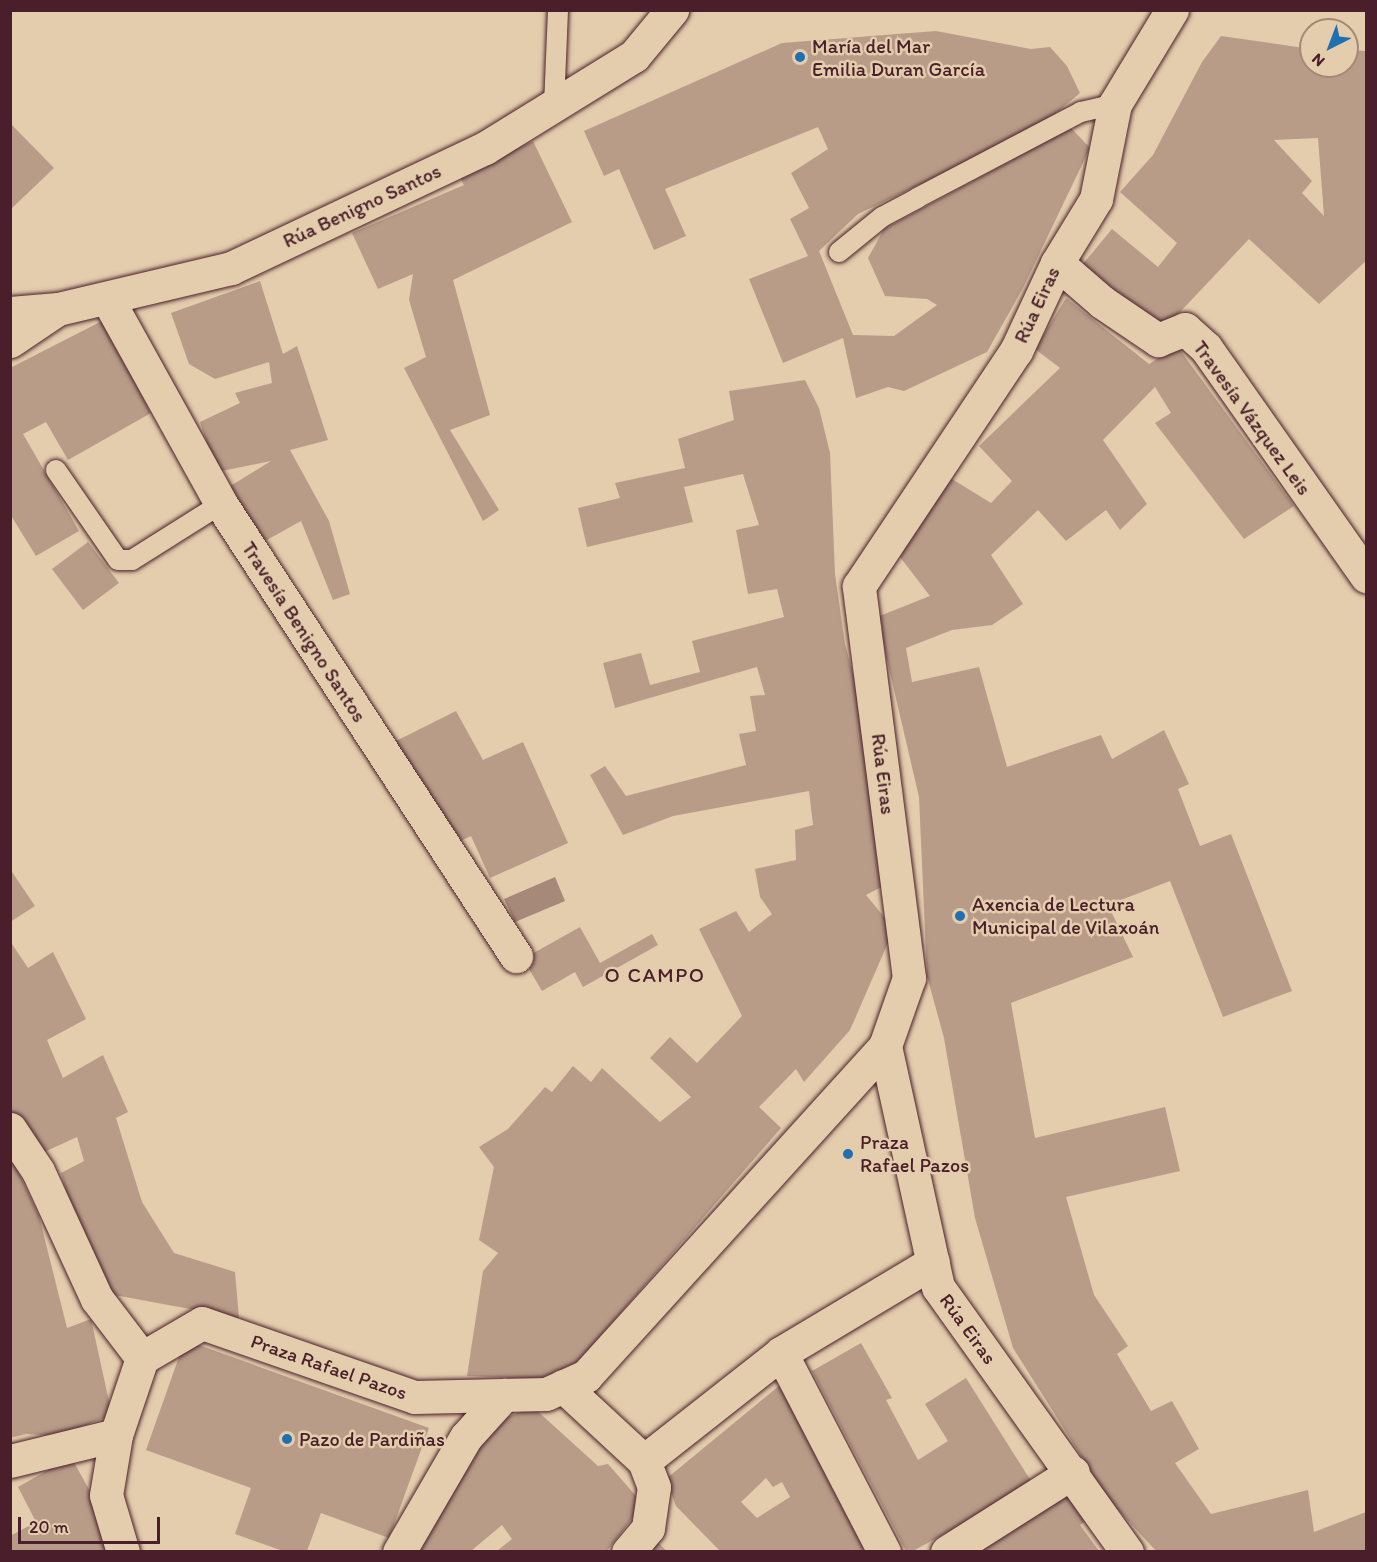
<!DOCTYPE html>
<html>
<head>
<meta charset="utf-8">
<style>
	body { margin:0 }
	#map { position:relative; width:1377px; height:1562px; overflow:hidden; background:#e3cdac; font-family:Itim,sans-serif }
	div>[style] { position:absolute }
	.water>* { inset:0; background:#a78979 }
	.building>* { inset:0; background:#b89c88 }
	.roads { filter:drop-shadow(0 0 2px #4a1f2b) drop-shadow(0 0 2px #4a1f2b) }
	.lane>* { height:20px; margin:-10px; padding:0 10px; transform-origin:10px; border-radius:10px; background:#e3cdac }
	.street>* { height:33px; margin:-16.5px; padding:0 16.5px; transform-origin:16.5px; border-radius:16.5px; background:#e3cdac }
	.dots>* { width:16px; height:16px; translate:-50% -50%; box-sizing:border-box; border:3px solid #e3cdac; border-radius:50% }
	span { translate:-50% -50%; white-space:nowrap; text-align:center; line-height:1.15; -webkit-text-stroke:5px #e3cdac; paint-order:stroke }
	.poi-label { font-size:20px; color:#4a1f2b }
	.left { translate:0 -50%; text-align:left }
	.street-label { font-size:20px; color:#4a1f2b }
	.neighbourhood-label { font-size:21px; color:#4a1f2b; letter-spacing:1.5px }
	.frame { position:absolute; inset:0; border:12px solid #4a1f2b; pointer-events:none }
	.north { position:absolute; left:1299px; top:18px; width:60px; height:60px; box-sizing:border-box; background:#e3cdac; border:2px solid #a68778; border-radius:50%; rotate:222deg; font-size:16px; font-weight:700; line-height:24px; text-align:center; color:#4a1f2b }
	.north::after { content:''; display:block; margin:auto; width:21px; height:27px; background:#1f6fb2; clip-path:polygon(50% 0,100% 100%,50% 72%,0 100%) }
	.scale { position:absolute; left:18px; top:1517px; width:142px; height:27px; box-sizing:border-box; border:3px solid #4a1f2b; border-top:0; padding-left:8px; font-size:18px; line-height:21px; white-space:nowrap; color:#4a1f2b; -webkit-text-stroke:4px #e3cdac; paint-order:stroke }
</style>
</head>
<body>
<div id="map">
	<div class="water">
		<div style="clip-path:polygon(555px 877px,565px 901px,515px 922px,504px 899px)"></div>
	</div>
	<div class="building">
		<div style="clip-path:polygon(936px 31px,1031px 49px,1050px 47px,1067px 66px,1080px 93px,1040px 127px,858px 214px,819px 251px,853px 335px,894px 336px,937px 305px,927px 299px,885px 296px,868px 258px,884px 229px,1071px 128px,1090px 148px,1023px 288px,987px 352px,904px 391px,888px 387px,856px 398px,843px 338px,783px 363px,749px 279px,808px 256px,790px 219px,809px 208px,791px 173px,828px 149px,818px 127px,665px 189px,686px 236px,654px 250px,619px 169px,604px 176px,584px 131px,782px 43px)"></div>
		<div style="clip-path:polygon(evenodd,1221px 36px,1311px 49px,1311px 66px,1347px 66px,1347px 50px,1366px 51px,1366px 261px,1319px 304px,1249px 239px,1164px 329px,1082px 265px,1112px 229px,1158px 267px,1177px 243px,1120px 192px,1153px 155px,1202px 62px,1221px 36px,1318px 138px,1324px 216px,1302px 193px,1312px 181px,1274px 140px,1318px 138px)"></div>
		<div style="clip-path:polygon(10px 123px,54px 168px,10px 210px)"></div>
		<div style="clip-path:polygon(533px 141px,572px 222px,453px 280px,490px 415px,450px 430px,499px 510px,483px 521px,404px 368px,426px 357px,409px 300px,413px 274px,378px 289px,352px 233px,464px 185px,459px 176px)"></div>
		<div style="clip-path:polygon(260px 281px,283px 354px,297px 346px,328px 440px,290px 450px,329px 521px,350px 594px,333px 600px,301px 521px,265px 541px,227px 488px,271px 461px,217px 472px,200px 422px,240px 403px,235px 393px,272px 383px,269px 362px,215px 379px,189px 364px,171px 313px)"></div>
		<div style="clip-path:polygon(1066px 298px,1149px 364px,1177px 346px,1294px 506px,1244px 539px,1155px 423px,1171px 413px,1155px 387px,1103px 440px,1147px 504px,1120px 530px,1106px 510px,1066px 541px,1038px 510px,991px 555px,1023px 604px,992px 625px,952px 630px,906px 648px,912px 682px,979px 667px,1007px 767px,1101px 735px,1112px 759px,1164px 730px,1189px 784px,1178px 789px,1200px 846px,1231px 834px,1292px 991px,1223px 1017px,1170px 881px,1108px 905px,1133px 957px,1011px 1003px,1035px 1138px,1165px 1107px,1180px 1171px,1066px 1197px,1094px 1295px,1128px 1346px,1117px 1354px,1151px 1411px,1172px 1401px,1199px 1449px,1175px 1463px,1211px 1514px,1308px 1490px,1314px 1532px,1366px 1512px,1366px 1551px,1156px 1551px,1109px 1500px,1013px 1348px,975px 1218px,944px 1038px,927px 976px,919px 797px,877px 617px,930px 596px,900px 557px,924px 515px,952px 479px,991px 503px,1012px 481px,979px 446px,1060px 368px,1035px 349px)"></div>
		<div style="clip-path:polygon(102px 321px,151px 413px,68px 460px,46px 422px,23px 434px,79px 531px,36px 556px,10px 514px,10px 368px)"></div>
		<div style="clip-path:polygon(805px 380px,819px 408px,830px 453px,835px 574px,845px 644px,863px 712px,887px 884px,866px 895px,894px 929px,850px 1030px,804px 1082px,796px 1069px,759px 1107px,781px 1128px,579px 1361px,541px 1379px,467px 1376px,483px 1271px,498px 1253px,479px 1240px,494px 1167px,479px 1147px,508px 1129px,545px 1087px,552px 1092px,573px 1066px,591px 1082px,602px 1068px,660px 1122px,691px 1097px,650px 1058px,670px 1037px,697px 1063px,742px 1016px,699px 929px,736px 911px,749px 932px,772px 914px,760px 897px,755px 869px,796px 860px,795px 830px,813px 825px,809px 791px,673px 816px,623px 835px,590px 775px,605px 766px,626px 796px,746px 765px,739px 734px,756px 731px,750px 696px,765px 695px,757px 667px,615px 708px,603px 663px,641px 653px,650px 685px,700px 672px,692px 641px,784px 617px,777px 589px,748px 594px,736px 530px,759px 525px,743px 474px,684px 487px,693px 522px,587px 547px,578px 508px,620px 498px,615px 483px,685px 468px,678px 439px,734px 420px,729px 391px)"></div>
		<div style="clip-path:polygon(88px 542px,119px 583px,83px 610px,52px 569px)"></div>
		<div style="clip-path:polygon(456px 711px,483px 760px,523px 742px,568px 843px,490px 878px,471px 836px,450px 846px,392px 743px)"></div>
		<div style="clip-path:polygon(10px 869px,35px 906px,10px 922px)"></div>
		<div style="clip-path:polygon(580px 927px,600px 963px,652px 934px,658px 945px,583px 987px,575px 972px,542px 991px,523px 959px)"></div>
		<div style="clip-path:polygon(10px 941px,28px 968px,53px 952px,86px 1019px,47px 1040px,63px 1078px,103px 1055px,128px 1112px,116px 1118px,142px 1202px,174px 1253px,235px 1272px,239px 1318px,114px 1295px,75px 1222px,61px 1173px,84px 1161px,77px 1137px,42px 1153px,10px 1109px)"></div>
		<div style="clip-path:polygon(10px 1154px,39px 1216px,67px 1328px,91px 1319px,112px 1415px,57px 1436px,26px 1434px,10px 1438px)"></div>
		<div style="clip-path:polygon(185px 1340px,429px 1428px,389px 1538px,321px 1513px,307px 1551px,283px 1551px,235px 1534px,251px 1488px,146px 1450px)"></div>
		<div style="clip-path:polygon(861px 1343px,892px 1398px,886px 1400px,918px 1460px,948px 1441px,925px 1404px,966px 1378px,1031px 1481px,957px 1527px,913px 1551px,906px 1551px,812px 1371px)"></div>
		<div style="clip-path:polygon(evenodd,785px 1381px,869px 1551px,720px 1551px,676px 1506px,666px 1479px,785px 1381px,766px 1478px,773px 1487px,782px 1482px,790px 1497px,757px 1518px,741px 1502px,766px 1478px)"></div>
		<div style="clip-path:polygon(533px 1407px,598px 1466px,608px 1464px,643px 1504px,607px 1551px,497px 1551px,512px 1539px,502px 1525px,471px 1551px,410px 1551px,451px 1480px,498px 1421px)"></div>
		<div style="clip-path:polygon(71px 1457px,101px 1511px,94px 1514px,111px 1551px,10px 1551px,10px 1536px,36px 1522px,18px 1487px)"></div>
		<div style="clip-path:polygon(1071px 1489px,1091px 1518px,1080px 1525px,1099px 1551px,977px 1551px)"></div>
		<div style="clip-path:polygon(654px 1539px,667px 1551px,642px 1551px)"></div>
	</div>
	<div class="roads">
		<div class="lane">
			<div style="left:554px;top:106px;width:96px;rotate:-87.6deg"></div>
			<div style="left:839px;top:252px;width:55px;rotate:-39.1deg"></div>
			<div style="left:882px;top:217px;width:40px;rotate:-28deg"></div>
			<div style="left:917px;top:198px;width:185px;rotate:-27.7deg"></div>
			<div style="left:1081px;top:112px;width:35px;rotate:-13deg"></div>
			<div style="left:56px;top:470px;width:109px;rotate:55.4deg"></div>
			<div style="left:118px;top:560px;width:14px"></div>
			<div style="left:132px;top:560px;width:105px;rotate:-32.2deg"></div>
		</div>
		<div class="street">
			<div style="left:1057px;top:263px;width:60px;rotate:40.9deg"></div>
			<div style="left:1102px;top:302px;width:68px;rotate:34.2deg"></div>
			<div style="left:1158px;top:340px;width:29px;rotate:-22deg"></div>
			<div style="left:1185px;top:329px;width:28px;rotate:42deg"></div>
			<div style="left:1206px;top:348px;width:279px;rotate:54.9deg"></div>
			<div style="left:107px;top:298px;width:235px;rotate:61deg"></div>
			<div style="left:221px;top:504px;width:540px;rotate:56.87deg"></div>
			<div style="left:10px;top:313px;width:48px;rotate:-4.8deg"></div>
			<div style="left:58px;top:309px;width:178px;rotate:-13.3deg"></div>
			<div style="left:231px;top:268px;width:281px;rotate:-25.3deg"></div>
			<div style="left:485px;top:148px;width:175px;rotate:-31.7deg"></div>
			<div style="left:634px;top:56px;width:60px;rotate:-50.4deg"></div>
			<div style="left:10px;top:341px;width:55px;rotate:-34deg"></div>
			<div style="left:10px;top:1129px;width:50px;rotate:56.3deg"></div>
			<div style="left:38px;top:1171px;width:141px;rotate:65.3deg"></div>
			<div style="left:97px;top:1299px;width:74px;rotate:52.7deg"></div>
			<div style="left:781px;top:1353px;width:224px;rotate:62.6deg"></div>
			<div style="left:142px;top:1358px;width:69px;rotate:-30.3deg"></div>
			<div style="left:202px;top:1323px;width:225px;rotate:19.2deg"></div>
			<div style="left:415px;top:1397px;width:131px;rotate:-1.3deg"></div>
			<div style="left:546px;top:1394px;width:44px;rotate:-24.2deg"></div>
			<div style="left:586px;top:1376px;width:445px;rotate:-47.8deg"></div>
			<div style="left:563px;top:1386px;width:110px;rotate:42.8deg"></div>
			<div style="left:644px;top:1461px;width:174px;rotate:-38.2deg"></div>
			<div style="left:781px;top:1353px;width:177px;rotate:-30.9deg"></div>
			<div style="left:10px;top:1461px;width:109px;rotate:-13.8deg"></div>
			<div style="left:123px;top:1552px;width:59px;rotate:-106.6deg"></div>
			<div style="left:106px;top:1495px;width:61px;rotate:-80.5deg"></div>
			<div style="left:116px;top:1435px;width:81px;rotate:-71.3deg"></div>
			<div style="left:399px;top:1552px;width:133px;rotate:-59.8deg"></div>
			<div style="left:466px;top:1437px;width:57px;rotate:-47.9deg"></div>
			<div style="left:628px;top:1552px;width:31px;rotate:-50deg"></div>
			<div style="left:648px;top:1528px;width:41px;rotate:-81.7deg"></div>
			<div style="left:654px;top:1487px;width:28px;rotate:-111deg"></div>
			<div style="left:947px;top:1552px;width:149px;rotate:-32.4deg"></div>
			<div style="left:1127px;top:1552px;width:325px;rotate:-125.5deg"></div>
			<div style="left:938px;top:1287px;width:247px;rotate:-102.4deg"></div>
			<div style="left:885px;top:1046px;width:72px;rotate:-70.6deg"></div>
			<div style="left:909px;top:978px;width:395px;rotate:-97.3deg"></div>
			<div style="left:859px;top:586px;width:283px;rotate:-56.3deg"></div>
			<div style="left:1016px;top:351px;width:97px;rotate:-65deg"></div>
			<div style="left:1057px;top:263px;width:75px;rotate:-58.6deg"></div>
			<div style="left:1096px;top:199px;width:97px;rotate:-78.7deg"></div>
			<div style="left:1115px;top:104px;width:110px;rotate:-58.8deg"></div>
		</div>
	</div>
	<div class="dots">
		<div style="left:800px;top:57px;background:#1f6fb2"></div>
		<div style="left:960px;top:916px;background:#1f6fb2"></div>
		<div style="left:848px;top:1154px;background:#1f6fb2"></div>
		<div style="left:287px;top:1439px;background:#1f6fb2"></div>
	</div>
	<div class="poi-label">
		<span class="left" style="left:812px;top:58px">María del Mar<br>Emilia Duran García</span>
		<span class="left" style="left:972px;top:916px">Axencia de Lectura<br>Municipal de Vilaxoán</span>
		<span class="left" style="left:860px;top:1154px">Praza<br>Rafael Pazos</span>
		<span class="left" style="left:299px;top:1439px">Pazo de Pardiñas</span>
	</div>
	<div class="street-label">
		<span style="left:362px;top:206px;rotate:-25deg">Rúa Benigno Santos</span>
		<span style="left:1037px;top:305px;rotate:-65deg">Rúa Eiras</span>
		<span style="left:1252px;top:418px;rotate:54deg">Travesía Vázquez Leis</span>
		<span style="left:304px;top:632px;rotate:57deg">Travesía Benigno Santos</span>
		<span style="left:883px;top:774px;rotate:83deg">Rúa Eiras</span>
		<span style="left:968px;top:1329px;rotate:54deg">Rúa Eiras</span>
		<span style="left:329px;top:1367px;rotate:19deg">Praza Rafael Pazos</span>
	</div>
	<div class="neighbourhood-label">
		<span style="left:655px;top:975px">O CAMPO</span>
	</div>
	<div class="frame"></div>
	<div class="north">N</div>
	<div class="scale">20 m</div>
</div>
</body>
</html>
